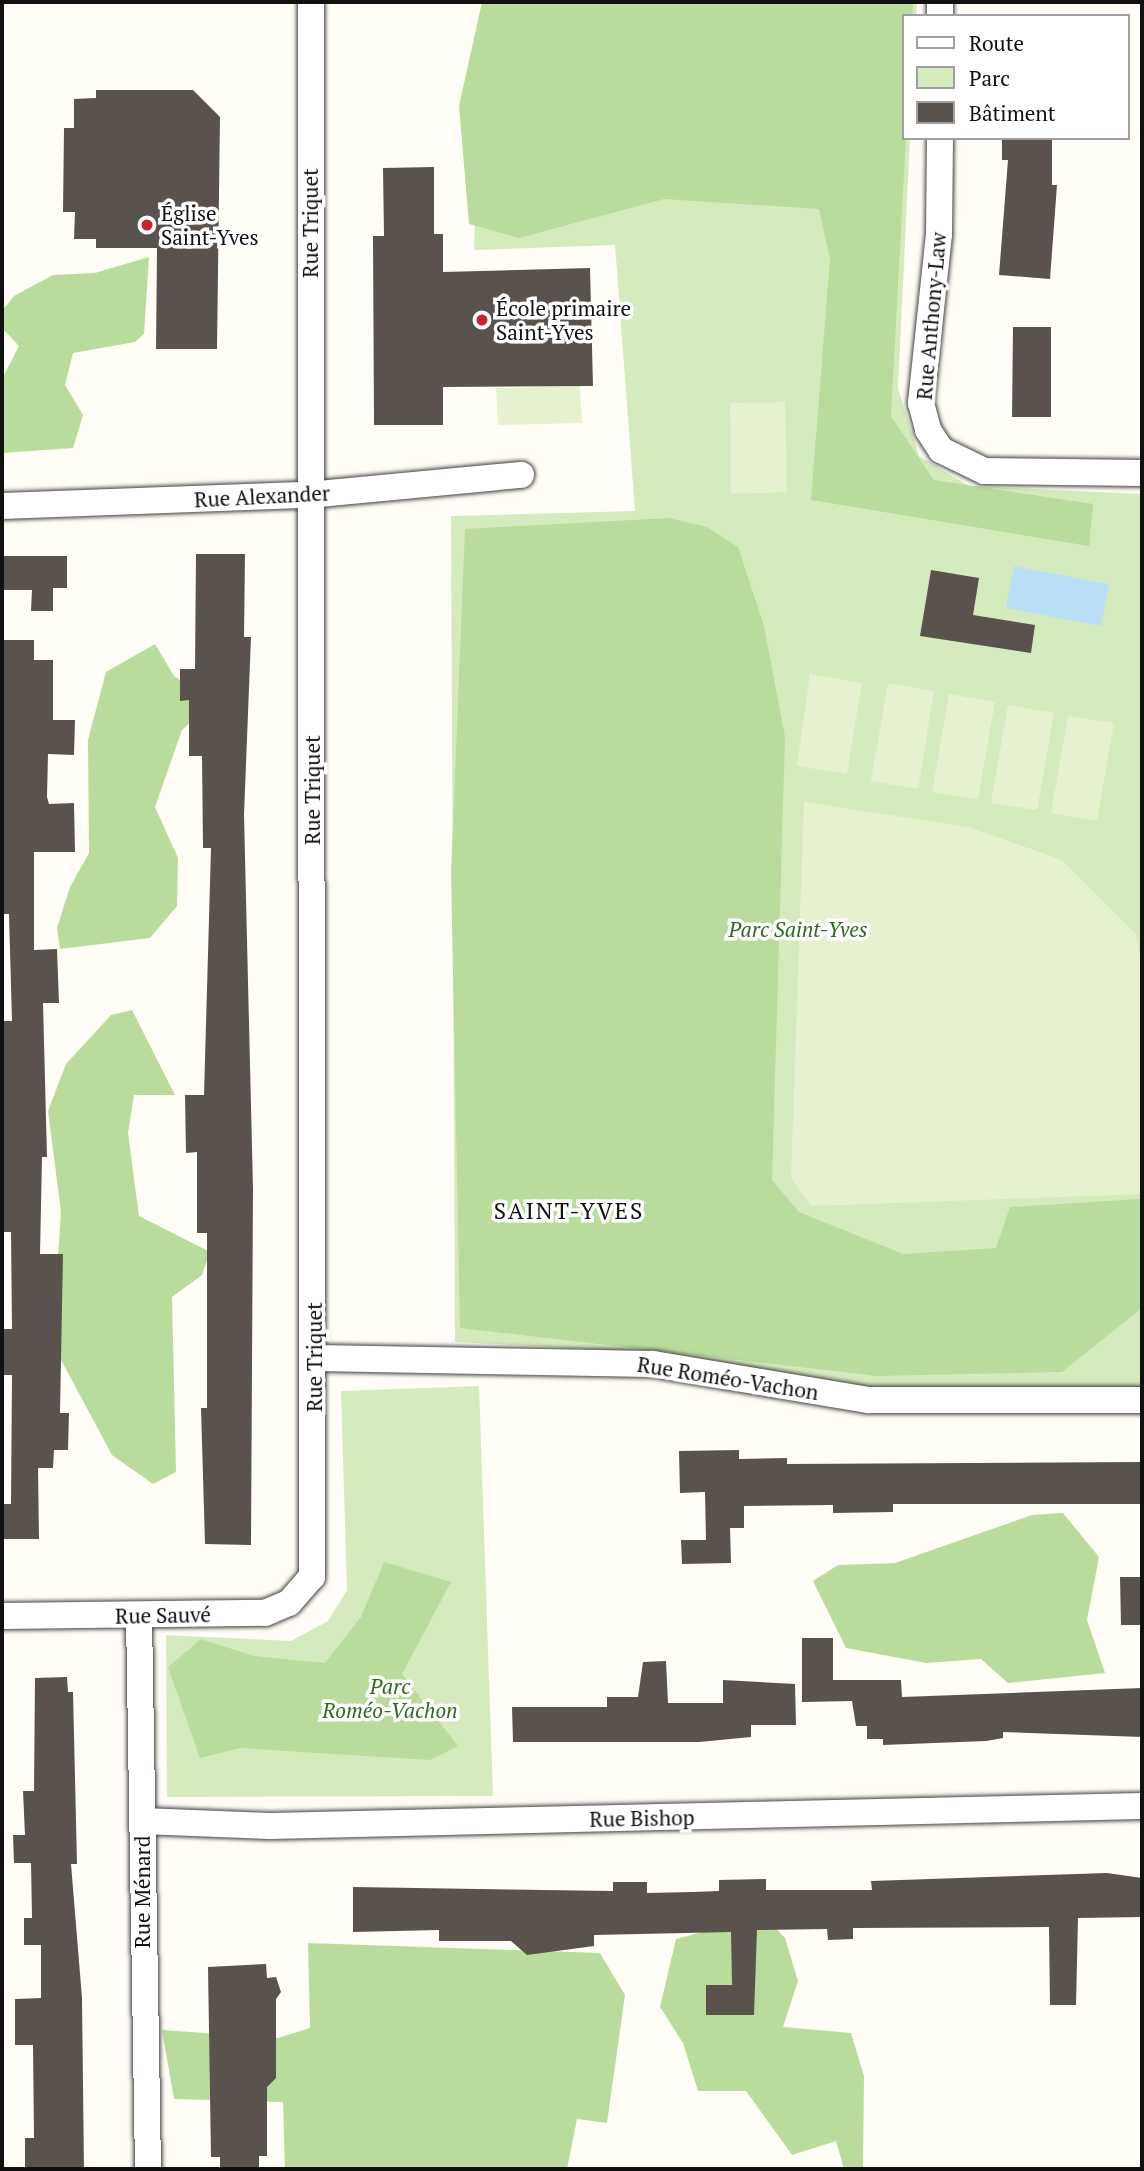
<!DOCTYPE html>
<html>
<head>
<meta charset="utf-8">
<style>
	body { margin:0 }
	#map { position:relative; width:1144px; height:2171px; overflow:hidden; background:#fffdf5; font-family:"PT Serif",serif }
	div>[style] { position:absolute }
	.green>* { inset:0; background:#d5ebbd }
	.forest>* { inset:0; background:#b9dc9c }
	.pitch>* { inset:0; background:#e6f2cf }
	.water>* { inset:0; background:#b9e0f7 }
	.building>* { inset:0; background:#5a524d }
	.roads { filter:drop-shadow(0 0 2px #444) drop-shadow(0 0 2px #444) }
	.street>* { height:26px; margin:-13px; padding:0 13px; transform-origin:13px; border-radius:13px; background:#fff }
	.dots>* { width:19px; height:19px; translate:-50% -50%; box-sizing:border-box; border:4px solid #fff; border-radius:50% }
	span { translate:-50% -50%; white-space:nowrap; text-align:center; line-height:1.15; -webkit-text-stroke:7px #fff; paint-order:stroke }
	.poi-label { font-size:21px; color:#111 }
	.left { translate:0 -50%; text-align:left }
	.street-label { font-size:21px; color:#111 }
	.park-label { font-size:21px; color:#2f6b1f; font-style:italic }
	.neighbourhood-label { font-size:23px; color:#111; letter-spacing:2px }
	.frame { position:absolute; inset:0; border:4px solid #111; pointer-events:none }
	.legend { position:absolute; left:902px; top:14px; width:228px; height:126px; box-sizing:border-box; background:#fff; border:2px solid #a0a0a0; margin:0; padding:9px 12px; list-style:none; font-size:21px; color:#111 }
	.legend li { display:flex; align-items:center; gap:14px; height:35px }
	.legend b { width:35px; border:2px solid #a0a0a0 }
</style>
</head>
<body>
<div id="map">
	<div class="green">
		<div style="clip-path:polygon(482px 2px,917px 2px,916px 16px,904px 16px,904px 138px,910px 138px,898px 388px,919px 456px,969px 486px,1142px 494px,1142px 1395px,902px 1398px,653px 1352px,455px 1342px,451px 516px,635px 511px,615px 245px,474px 250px)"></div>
		<div style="clip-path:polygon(479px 1386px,493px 1796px,167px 1797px,166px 1635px,291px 1641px,328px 1621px,347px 1590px,341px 1391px)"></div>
	</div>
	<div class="forest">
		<div style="clip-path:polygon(482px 2px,913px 2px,912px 16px,904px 16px,906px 138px,891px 416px,934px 480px,1093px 504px,1089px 546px,811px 500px,830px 259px,819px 209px,664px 199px,519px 238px,469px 224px,459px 106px)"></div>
		<div style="clip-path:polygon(149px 257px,144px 334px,135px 342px,73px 353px,65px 385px,83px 415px,73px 448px,2px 453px,2px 379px,19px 346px,2px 328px,2px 311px,14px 296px,53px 275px,95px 273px)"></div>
		<div style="clip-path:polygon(669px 518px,707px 527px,738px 547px,764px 626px,785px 737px,772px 1180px,799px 1212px,903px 1254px,996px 1248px,1010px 1207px,1140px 1199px,1142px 1308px,1062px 1372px,877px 1376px,460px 1328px,451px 872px,465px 529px)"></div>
		<div style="clip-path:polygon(155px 644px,174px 676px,202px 696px,197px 717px,182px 730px,155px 807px,178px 858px,177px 906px,150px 938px,60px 949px,57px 928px,70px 887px,89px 853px,88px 740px,106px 672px)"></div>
		<div style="clip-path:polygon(132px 1010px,175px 1095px,134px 1095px,128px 1133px,139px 1216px,210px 1252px,202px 1275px,172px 1297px,176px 1472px,153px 1484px,112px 1455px,52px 1343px,61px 1212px,48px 1111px,66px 1064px,111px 1015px)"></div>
		<div style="clip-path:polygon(1063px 1513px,1099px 1557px,1087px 1620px,1105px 1673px,1008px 1683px,981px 1659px,926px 1663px,846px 1648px,813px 1581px,838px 1565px,895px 1563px,1032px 1515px)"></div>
		<div style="clip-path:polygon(384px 1562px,451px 1582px,402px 1674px,458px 1746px,430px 1760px,240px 1748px,200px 1758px,168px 1667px,201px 1639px,254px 1656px,325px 1663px,361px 1617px)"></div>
		<div style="clip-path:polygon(764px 1916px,785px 1938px,798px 1981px,783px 2027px,851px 2033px,864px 2076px,863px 2169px,844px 2169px,836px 2141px,792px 2155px,746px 2091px,698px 2091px,683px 2043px,660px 2007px,676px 1939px)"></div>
		<div style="clip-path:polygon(308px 1943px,600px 1953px,625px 1995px,607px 2123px,577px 2119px,567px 2169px,285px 2169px,283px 2102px,174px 2099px,162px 2030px,278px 2038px,310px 2028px)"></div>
	</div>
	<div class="pitch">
		<div style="clip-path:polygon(580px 386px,582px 423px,498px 425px,496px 388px)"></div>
		<div style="clip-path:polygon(785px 402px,787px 492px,731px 494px,730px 403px)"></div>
		<div style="clip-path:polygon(810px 674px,862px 683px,847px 774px,797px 766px)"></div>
		<div style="clip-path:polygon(888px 683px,934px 691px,918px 789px,871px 781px)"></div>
		<div style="clip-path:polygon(949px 694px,995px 702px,978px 799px,932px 792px)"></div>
		<div style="clip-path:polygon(1008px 705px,1054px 713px,1037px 810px,991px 803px)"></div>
		<div style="clip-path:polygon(1068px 716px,1114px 723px,1097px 821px,1051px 813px)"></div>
		<div style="clip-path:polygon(804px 802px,968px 827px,1062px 860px,1136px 934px,1142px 965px,1142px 1194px,812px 1206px,791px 1178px)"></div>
	</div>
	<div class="water">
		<div style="clip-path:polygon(1014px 566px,1109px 584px,1101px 626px,1006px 608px)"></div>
	</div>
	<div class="building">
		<div style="clip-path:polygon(96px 90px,193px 90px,220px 117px,217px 349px,156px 349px,157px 248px,96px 248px,96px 239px,74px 239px,75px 212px,63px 212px,64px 128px,74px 128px,74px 99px,96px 98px)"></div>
		<div style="clip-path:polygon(1002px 138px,1052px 138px,1052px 185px,1057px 185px,1050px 279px,999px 275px,1008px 160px,1002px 160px)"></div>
		<div style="clip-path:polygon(434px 167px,434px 234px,443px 234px,443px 272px,590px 268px,593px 386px,443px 387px,443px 425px,374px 425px,373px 236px,384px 236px,383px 168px)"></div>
		<div style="clip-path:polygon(1013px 327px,1051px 327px,1051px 417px,1012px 417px)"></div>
		<div style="clip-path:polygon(196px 554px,245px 554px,244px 637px,251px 637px,244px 815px,253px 1189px,251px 1545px,205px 1544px,201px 1408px,207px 1408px,207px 1233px,197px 1233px,197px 1152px,186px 1153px,185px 1095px,204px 1095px,211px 848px,203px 848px,202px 756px,189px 756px,189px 700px,180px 701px,180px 669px,195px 669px)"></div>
		<div style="clip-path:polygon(2px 556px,67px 556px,67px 588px,53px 588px,53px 611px,31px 611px,32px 590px,2px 590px)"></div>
		<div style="clip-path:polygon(931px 570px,979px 578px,973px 615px,1035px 625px,1031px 653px,920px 636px)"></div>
		<div style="clip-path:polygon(2px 640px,34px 640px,34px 660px,53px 660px,53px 720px,75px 720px,74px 755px,48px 754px,47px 797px,49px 804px,74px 803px,75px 852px,34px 852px,34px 950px,57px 949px,59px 1003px,43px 1003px,47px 1157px,42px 1157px,40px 1254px,63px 1254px,60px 1413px,69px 1413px,68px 1450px,54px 1450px,53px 1468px,38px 1468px,39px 1539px,4px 1539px,4px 1504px,11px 1504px,12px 1375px,2px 1375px,2px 1329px,12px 1329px,11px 1232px,2px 1232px,2px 1021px,12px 1021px,9px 914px,2px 914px)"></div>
		<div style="clip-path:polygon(739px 1450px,739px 1459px,787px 1458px,787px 1464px,1142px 1462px,1142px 1504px,893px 1504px,893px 1512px,833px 1513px,833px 1505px,744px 1506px,744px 1528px,730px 1528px,731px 1563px,682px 1564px,681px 1540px,706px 1540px,705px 1492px,680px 1493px,679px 1451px)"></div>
		<div style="clip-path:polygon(1120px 1577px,1142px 1577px,1142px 1625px,1121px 1625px)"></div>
		<div style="clip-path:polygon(802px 1638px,833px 1638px,833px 1680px,901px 1680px,902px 1697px,1142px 1688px,1142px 1737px,1003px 1732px,1003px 1738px,986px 1741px,883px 1745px,883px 1739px,867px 1739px,867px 1726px,856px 1726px,852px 1701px,802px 1702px)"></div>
		<div style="clip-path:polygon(666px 1661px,668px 1703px,723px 1703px,723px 1680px,795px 1684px,796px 1725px,751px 1725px,751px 1737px,699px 1742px,513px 1742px,512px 1707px,607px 1707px,607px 1697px,638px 1697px,643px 1662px)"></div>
		<div style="clip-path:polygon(67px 1677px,68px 1692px,73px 1692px,77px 1864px,71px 1864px,82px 1998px,84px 2169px,25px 2169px,25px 2138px,34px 2138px,33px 2045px,15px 2045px,15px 1999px,41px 1998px,41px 1945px,24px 1945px,24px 1918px,32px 1918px,31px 1863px,14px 1863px,13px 1835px,25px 1835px,23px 1791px,34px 1791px,35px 1678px)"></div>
		<div style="clip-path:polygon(1107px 1873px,1142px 1878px,1142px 1917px,1078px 1918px,1076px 2005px,1050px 2005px,1049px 1927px,853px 1928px,853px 1939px,828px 1940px,827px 1929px,757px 1930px,754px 2015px,706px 2015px,706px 1985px,732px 1985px,731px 1932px,594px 1935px,594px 1946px,527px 1955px,511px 1941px,439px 1941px,439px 1930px,353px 1932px,353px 1887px,613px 1891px,613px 1882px,647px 1882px,647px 1893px,693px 1892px,719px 1891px,719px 1880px,766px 1879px,766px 1890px,872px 1890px,871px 1881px)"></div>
		<div style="clip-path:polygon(266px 1964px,267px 1978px,276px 1977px,281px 1992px,276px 1999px,276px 2078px,267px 2087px,267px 2156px,259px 2156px,259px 2169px,220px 2169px,220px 2157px,211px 2157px,208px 1967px)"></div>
	</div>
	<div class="roads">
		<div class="street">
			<div style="left:940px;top:16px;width:14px;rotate:-90deg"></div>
			<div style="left:940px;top:138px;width:96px;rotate:90.6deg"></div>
			<div style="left:939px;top:234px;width:170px;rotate:96.1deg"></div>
			<div style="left:921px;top:403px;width:28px;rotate:75deg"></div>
			<div style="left:928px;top:430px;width:24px;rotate:57deg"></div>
			<div style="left:941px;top:450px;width:48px;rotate:26deg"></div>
			<div style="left:984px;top:471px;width:158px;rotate:0.7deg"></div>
			<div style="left:2px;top:506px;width:306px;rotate:-2.1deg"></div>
			<div style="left:308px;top:495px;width:214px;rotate:-5.4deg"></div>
			<div style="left:314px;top:1358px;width:339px;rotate:1deg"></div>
			<div style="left:653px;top:1364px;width:218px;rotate:9.5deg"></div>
			<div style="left:868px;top:1400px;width:274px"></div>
			<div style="left:139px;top:1615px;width:554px;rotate:89.07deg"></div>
			<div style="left:2px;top:1616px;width:263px;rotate:-0.7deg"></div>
			<div style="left:265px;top:1613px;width:26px;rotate:-23deg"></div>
			<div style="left:289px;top:1603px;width:35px;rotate:-49deg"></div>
			<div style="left:312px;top:1577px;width:1575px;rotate:-90.04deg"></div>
			<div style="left:142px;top:1821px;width:128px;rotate:2.2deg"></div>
			<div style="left:270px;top:1826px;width:872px;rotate:-1.31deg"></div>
		</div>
	</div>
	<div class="dots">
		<div style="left:147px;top:225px;background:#c4262e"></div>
		<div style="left:482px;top:320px;background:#c4262e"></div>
	</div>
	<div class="poi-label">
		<span class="left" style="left:161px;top:225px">Église<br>Saint-Yves</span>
		<span class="left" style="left:496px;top:320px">École primaire<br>Saint-Yves</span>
	</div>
	<div class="street-label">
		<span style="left:310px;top:223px;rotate:-90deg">Rue Triquet</span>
		<span style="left:931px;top:316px;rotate:-85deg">Rue Anthony-Law</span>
		<span style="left:262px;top:496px;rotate:-3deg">Rue Alexander</span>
		<span style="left:312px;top:790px;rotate:-90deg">Rue Triquet</span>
		<span style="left:314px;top:1357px;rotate:-90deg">Rue Triquet</span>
		<span style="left:728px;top:1378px;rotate:9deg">Rue Roméo-Vachon</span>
		<span style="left:163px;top:1615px;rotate:-1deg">Rue Sauvé</span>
		<span style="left:642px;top:1818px;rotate:-1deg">Rue Bishop</span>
		<span style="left:142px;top:1892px;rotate:-90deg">Rue Ménard</span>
	</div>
	<div class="park-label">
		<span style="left:798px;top:929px">Parc Saint-Yves</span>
		<span style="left:390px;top:1698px">Parc<br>Roméo-Vachon</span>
	</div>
	<div class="neighbourhood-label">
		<span style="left:569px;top:1211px">SAINT-YVES</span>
	</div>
	<div class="frame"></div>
	<ul class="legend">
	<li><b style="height:9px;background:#fff"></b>Route</li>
	<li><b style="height:19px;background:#d5ebbd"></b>Parc</li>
	<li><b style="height:19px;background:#5a524d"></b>Bâtiment</li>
	</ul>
</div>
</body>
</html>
